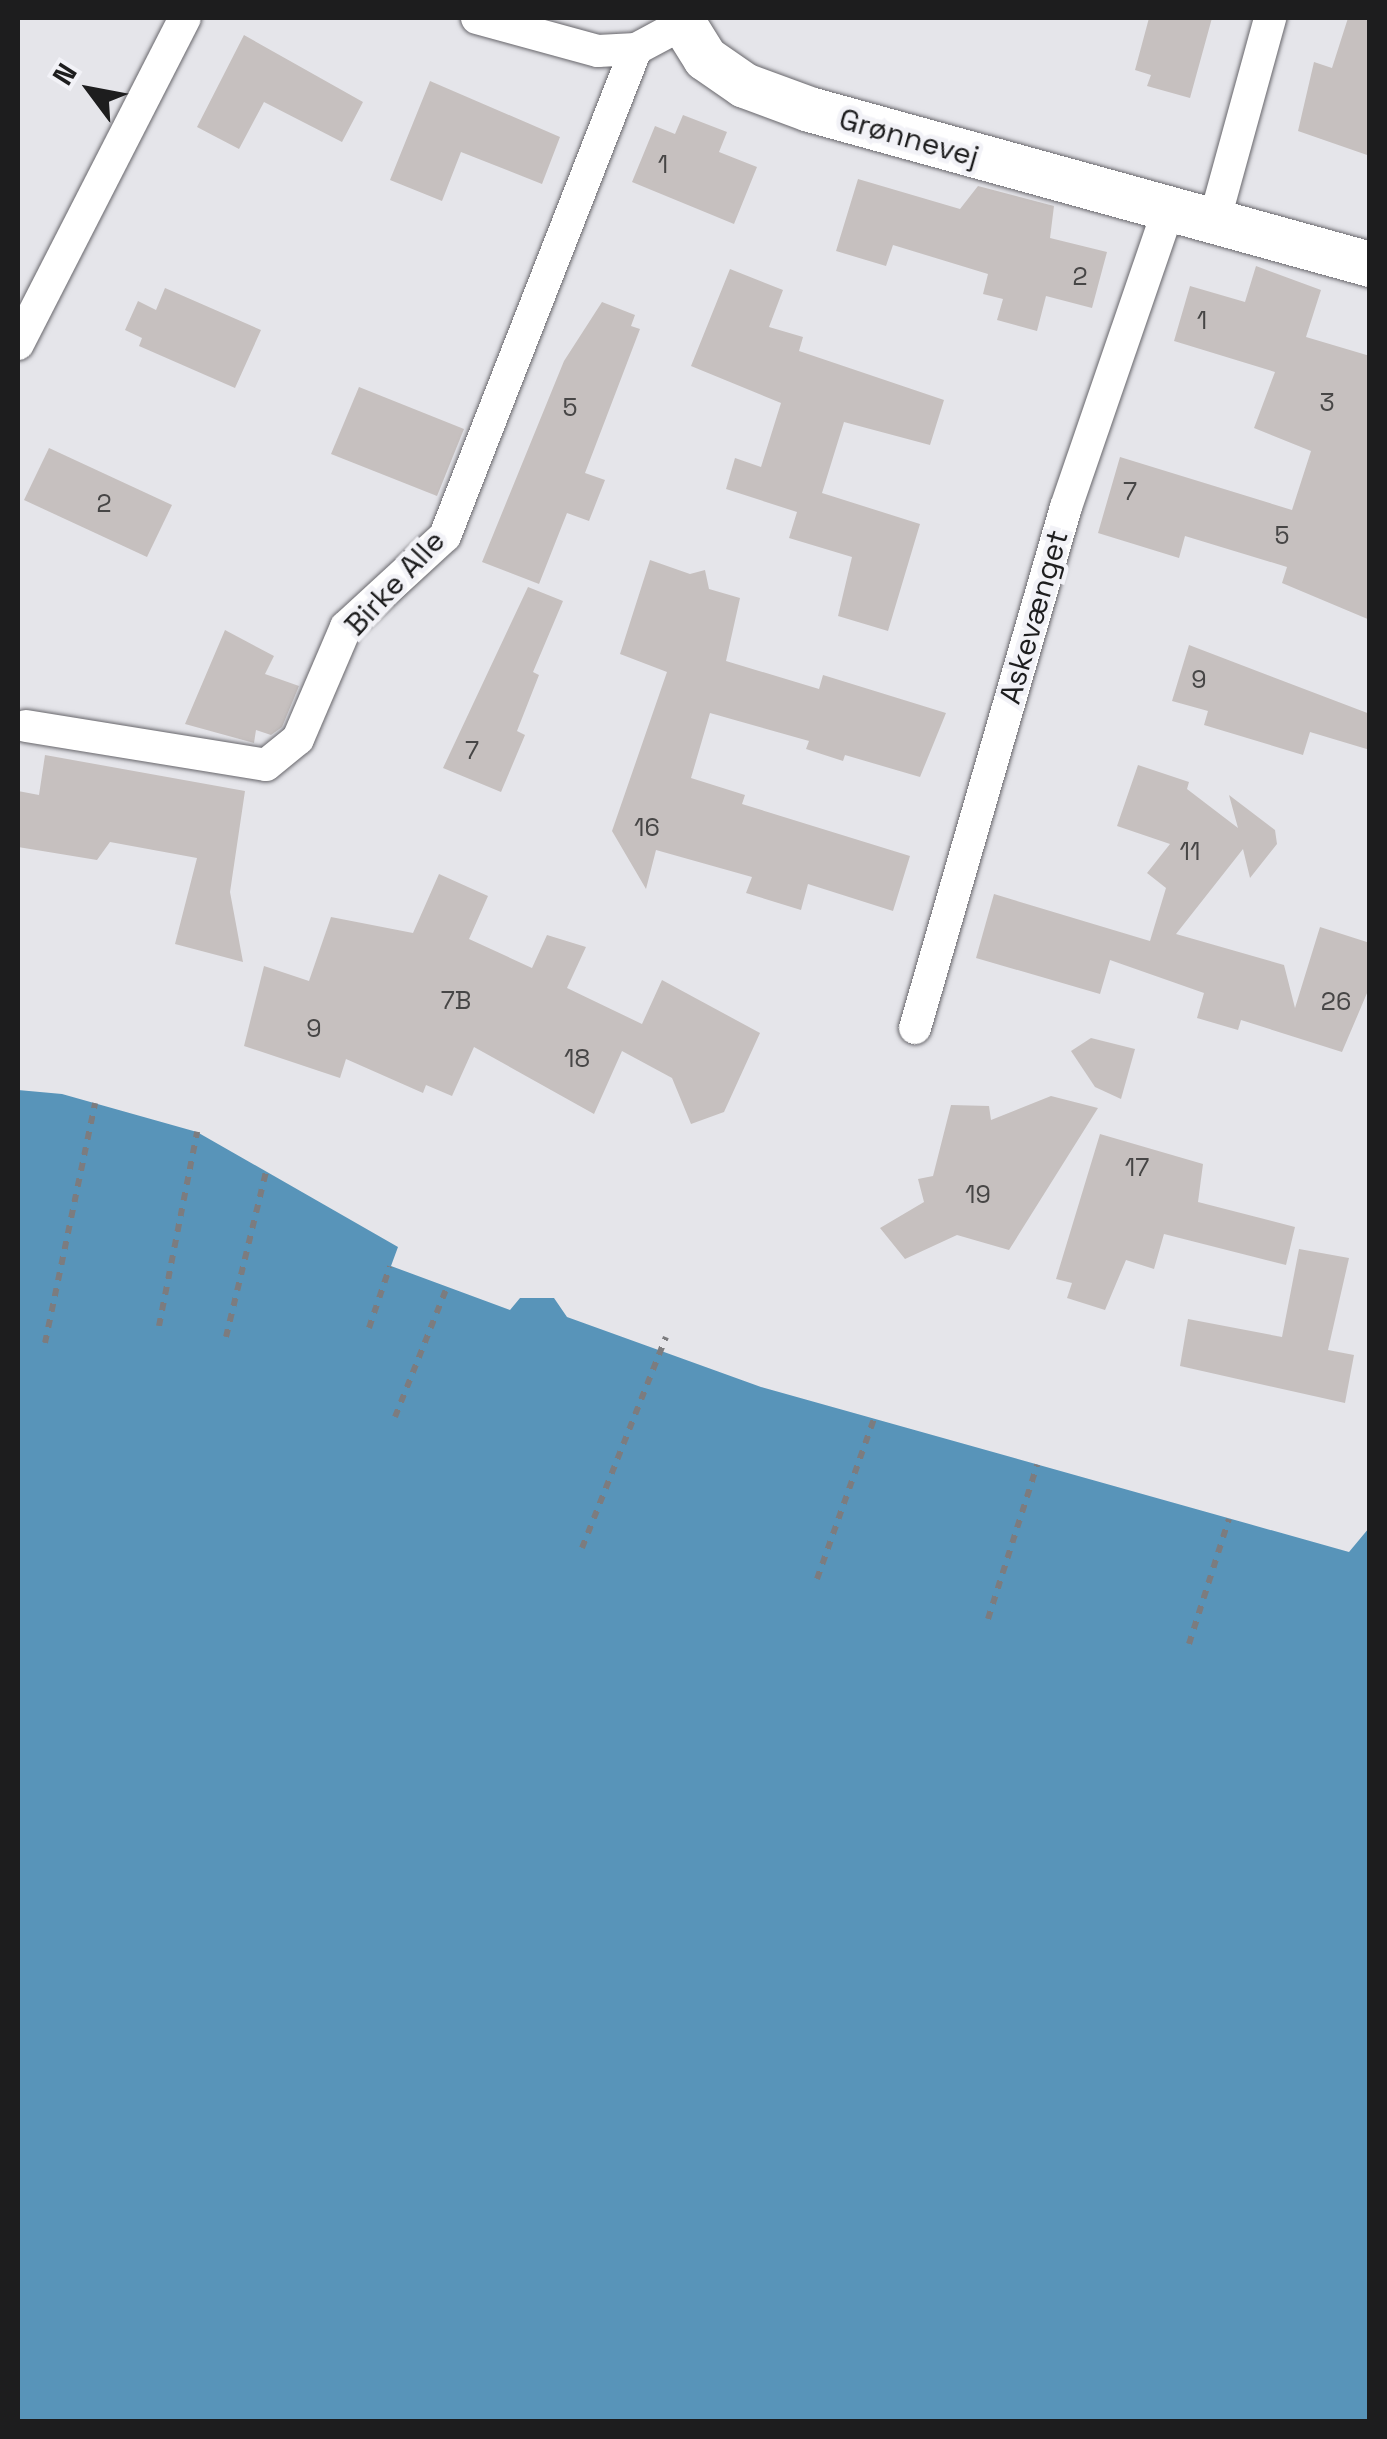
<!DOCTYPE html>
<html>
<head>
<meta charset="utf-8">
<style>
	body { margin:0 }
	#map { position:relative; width:1387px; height:2439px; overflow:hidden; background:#e5e5ea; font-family:"Space Grotesk",sans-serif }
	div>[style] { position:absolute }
	.water>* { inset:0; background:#5894b9 }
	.building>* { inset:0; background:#c6c0bf }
	.path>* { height:6px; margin-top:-3px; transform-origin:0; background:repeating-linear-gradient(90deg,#7c7c7f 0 8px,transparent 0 16px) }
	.roads { filter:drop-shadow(0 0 2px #67666b) drop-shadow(0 0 2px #67666b) }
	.street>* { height:32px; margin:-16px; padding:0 16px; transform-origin:16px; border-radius:16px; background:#fff }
	.secondary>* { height:45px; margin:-22.5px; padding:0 22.5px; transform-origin:22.5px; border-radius:22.5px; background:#fff }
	span { translate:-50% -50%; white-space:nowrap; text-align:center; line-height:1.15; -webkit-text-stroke:9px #f2f2f7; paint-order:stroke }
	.number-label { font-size:25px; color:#474646 }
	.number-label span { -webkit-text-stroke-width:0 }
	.street-label { font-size:30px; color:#1d1d1e }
	.frame { position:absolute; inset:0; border:20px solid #1d1d1e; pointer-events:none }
	.north { position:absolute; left:40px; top:40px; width:100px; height:100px; -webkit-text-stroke:8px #f2f2f7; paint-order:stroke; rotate:302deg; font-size:28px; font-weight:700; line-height:40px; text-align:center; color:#1d1d1e }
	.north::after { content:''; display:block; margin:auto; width:35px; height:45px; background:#1d1d1e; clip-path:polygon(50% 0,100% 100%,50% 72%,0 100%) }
</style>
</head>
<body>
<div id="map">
	<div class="water">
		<div style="clip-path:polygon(18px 1090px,62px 1094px,197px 1132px,398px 1247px,391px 1266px,510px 1310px,520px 1298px,554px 1298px,567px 1317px,761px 1387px,1349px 1552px,1369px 1528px,1369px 2421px,18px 2421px)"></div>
	</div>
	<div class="building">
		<div style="clip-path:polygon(1149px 18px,1212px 18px,1190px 98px,1147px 86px,1151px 75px,1135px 70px)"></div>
		<div style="clip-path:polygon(1348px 18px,1370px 18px,1370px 156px,1298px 131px,1314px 62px,1332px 68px)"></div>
		<div style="clip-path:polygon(244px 35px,363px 102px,342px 142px,264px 102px,239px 149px,197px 127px)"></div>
		<div style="clip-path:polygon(430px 81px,560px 137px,542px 184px,461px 152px,442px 201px,390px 180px)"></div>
		<div style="clip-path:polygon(683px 115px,727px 132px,719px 152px,757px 167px,734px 224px,632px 182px,655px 126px,675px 134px)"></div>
		<div style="clip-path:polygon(858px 179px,960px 209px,978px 186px,1054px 206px,1050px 238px,1107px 252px,1092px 308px,1046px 296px,1037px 331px,997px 320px,1003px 299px,983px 294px,988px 274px,893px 245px,886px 266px,836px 251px)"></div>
		<div style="clip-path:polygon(1256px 266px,1321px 290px,1306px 337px,1370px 356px,1370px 620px,1282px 583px,1287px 567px,1185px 536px,1179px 558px,1098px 533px,1120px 457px,1292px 510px,1311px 451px,1254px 428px,1275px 372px,1174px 341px,1190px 286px,1245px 302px)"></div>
		<div style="clip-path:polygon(730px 269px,783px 290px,769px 327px,803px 337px,799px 351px,944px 400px,930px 445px,844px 422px,822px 493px,920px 524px,888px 631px,838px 616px,852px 557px,789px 538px,797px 512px,726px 489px,735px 458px,761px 467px,781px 403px,691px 366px)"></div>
		<div style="clip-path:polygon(165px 288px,261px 330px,235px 388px,139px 346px,142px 338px,125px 330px,138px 301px,156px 310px)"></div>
		<div style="clip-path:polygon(602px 302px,635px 315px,631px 326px,640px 329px,585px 473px,605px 480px,589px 521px,567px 513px,539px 584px,482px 562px,564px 361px)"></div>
		<div style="clip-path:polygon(359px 387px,464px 429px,437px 496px,331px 454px)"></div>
		<div style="clip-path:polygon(49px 448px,172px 505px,147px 557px,24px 500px)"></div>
		<div style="clip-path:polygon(650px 560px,690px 574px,705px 570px,709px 589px,740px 598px,726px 661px,819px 689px,823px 675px,946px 713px,920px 777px,845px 755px,843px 761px,806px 749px,809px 741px,710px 713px,691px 778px,745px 795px,742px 804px,910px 856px,893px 911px,808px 884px,801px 910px,746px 893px,752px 877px,656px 850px,646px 889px,612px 831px,667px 672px,620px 654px)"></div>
		<div style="clip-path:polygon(528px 587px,563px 601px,533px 672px,539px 675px,517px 731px,525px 735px,501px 792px,443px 768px)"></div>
		<div style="clip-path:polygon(225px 630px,274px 656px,265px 674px,299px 686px,282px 727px,271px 735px,256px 730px,254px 743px,185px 724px)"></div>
		<div style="clip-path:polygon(1189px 645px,1370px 714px,1370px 750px,1310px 732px,1303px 755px,1204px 725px,1208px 711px,1172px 701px)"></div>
		<div style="clip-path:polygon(45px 755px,245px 791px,230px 892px,243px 962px,175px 944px,197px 858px,110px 842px,97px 860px,18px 847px,18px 791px,39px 795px)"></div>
		<div style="clip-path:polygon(1138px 765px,1189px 782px,1187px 789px,1238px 828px,1229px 795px,1275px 830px,1277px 844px,1250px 878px,1243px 849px,1176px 934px,1284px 965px,1295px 1008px,1320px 927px,1370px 943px,1370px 986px,1342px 1052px,1241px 1020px,1238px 1030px,1197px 1018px,1204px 993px,1110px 960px,1100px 994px,976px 958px,994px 894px,1150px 941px,1166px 888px,1147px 873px,1170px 844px,1117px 826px)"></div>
		<div style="clip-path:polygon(439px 874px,488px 896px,469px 939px,532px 968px,547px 935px,586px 947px,567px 988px,642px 1024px,662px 980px,760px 1033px,724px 1112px,691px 1124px,672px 1078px,622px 1051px,594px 1114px,474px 1047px,452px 1096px,426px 1085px,423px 1093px,346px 1059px,340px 1078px,244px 1046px,264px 966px,309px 981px,331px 917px,413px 933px)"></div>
		<div style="clip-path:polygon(1091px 1038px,1135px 1049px,1121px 1099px,1095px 1087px,1071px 1051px)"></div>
		<div style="clip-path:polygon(1051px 1096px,1098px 1108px,1009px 1250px,957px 1235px,905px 1259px,880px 1228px,924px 1202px,918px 1179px,933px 1176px,951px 1105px,989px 1106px,991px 1120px)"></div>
		<div style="clip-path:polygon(1100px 1134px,1203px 1164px,1198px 1202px,1295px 1227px,1286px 1265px,1164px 1234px,1154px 1269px,1126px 1260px,1105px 1310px,1067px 1298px,1072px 1283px,1056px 1279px)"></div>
		<div style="clip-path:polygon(1299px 1249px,1349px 1258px,1328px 1350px,1354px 1355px,1345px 1403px,1180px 1366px,1188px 1319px,1282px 1337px)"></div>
	</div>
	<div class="path">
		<div style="left:159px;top:1326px;width:198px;rotate:-78.9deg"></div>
		<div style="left:369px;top:1328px;width:65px;rotate:-71.3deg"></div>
		<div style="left:226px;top:1337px;width:170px;rotate:-76.4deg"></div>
		<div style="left:45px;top:1343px;width:245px;rotate:-78.2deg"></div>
		<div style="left:395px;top:1417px;width:140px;rotate:-68.2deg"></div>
		<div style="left:582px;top:1548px;width:227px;rotate:-68.3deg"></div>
		<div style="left:817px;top:1579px;width:170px;rotate:-70.4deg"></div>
		<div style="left:988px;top:1619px;width:162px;rotate:-72.3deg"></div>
		<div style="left:1189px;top:1644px;width:131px;rotate:-72.3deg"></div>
	</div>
	<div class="roads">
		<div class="street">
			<div style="left:477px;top:18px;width:125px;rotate:15.3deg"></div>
			<div style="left:598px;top:51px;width:38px;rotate:-3deg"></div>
			<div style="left:636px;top:49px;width:51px;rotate:-28.1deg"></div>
			<div style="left:1214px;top:222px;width:212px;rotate:-74.6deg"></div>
			<div style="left:18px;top:344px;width:366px;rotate:-62.9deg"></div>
			<div style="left:26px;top:726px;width:243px;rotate:9.2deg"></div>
			<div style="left:266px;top:765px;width:41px;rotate:-39.1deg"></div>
			<div style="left:298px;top:739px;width:122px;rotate:-66.8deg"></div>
			<div style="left:346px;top:627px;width:134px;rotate:-42.6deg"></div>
			<div style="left:445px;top:536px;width:523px;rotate:-68.59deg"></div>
			<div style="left:915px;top:1028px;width:542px;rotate:-73.84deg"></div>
			<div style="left:1066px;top:507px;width:314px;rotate:-71deg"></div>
		</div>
		<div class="secondary">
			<div style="left:680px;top:18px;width:47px;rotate:58deg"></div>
			<div style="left:705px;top:58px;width:47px;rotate:34.7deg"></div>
			<div style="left:744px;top:85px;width:69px;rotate:20.3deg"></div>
			<div style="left:809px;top:109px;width:582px;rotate:15.45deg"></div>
		</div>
	</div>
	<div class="number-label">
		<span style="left:663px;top:164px">1</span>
		<span style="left:1080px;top:276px">2</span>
		<span style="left:1202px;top:320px">1</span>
		<span style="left:1327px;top:402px">3</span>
		<span style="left:570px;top:407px">5</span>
		<span style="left:1130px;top:491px">7</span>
		<span style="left:104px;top:503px">2</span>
		<span style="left:1282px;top:535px">5</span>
		<span style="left:1199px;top:679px">9</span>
		<span style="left:472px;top:750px">7</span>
		<span style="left:647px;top:827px">16</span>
		<span style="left:1190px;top:851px">11</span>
		<span style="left:456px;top:1000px">7B</span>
		<span style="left:1336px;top:1001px">26</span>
		<span style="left:314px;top:1028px">9</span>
		<span style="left:577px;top:1058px">18</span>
		<span style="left:1137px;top:1167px">17</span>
		<span style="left:978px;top:1194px">19</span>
	</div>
	<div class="street-label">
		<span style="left:909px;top:138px;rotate:16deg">Grønnevej</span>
		<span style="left:395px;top:583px;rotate:-47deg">Birke Alle</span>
		<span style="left:1034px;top:617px;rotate:-74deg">Askevænget</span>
	</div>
	<div class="frame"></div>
	<div class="north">N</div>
</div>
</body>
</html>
